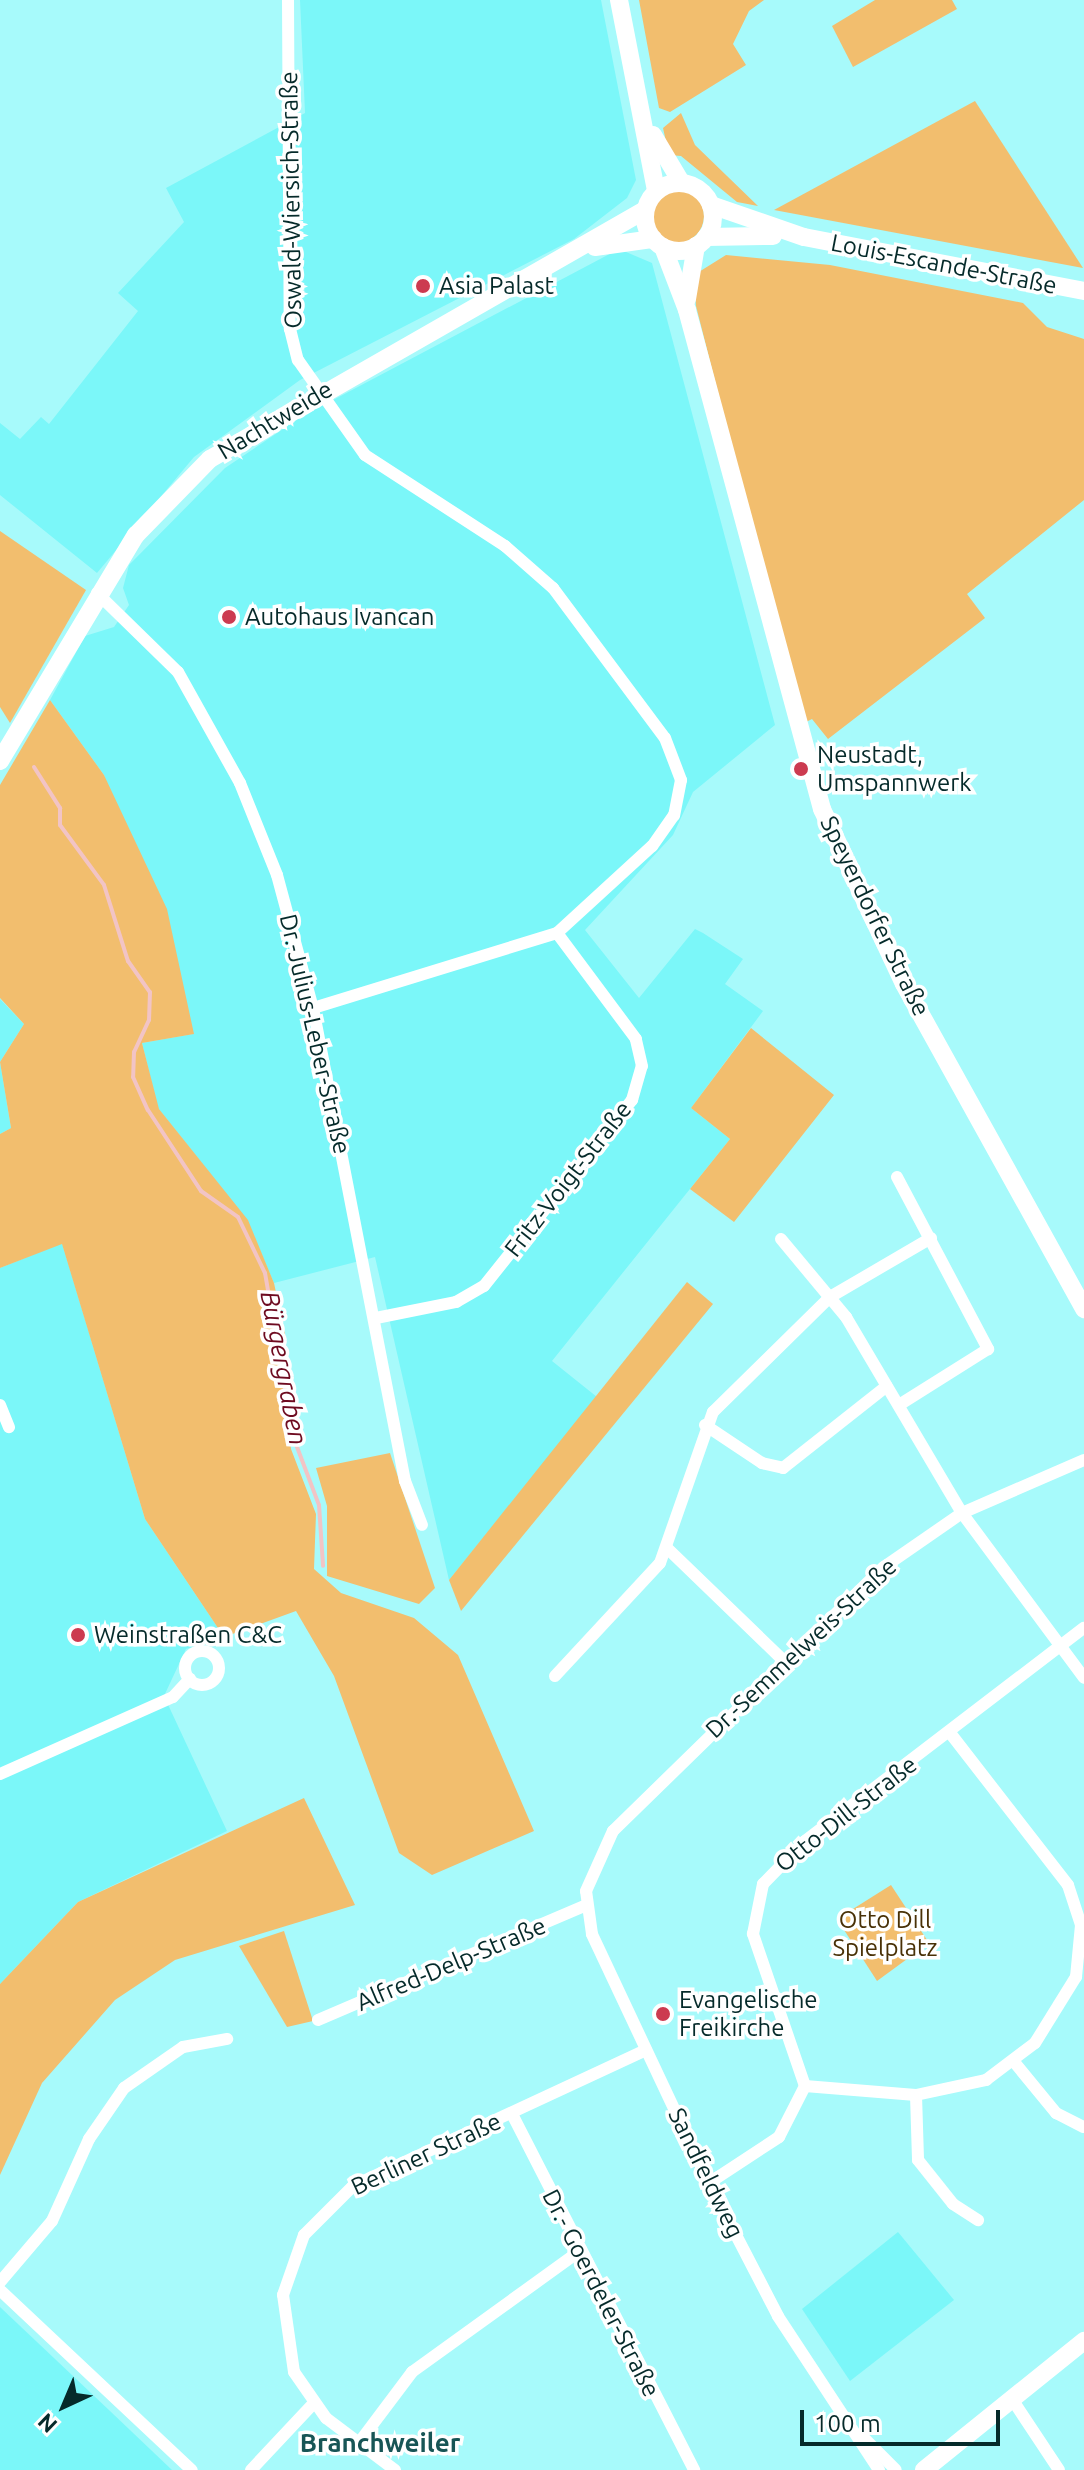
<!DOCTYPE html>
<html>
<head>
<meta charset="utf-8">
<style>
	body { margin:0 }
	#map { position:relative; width:1084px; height:2470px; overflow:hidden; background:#a7fafb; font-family:Ubuntu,sans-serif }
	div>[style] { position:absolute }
	.built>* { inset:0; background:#7bf7f9 }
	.green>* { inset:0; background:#f2be6e }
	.round { border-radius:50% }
	.stream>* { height:4px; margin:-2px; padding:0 2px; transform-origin:2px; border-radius:2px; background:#f2c4c5 }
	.street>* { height:12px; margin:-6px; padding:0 6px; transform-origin:6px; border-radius:6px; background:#fff }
	.street>.ring { margin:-6px; padding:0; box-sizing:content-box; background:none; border:12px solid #fff; border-radius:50% }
	.secondary>* { height:18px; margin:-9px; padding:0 9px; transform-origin:9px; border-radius:9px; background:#fff }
	.secondary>.ring { margin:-9px; padding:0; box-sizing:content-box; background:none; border:18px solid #fff; border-radius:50% }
	.dots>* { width:22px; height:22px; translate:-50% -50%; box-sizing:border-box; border:4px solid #fff; border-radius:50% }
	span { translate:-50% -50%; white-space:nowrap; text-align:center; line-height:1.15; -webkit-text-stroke:7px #fff; paint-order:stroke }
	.street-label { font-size:24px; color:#052a2a }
	.poi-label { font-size:24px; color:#052a2a }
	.left { translate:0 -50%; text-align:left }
	.park-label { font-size:24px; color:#493107 }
	.water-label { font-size:26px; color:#6e0b20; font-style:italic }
	.neighbourhood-label { font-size:26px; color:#175556; font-weight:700 }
	.north { position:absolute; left:24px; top:2366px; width:80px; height:80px; -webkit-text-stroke:6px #fff; paint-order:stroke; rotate:224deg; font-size:22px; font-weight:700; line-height:32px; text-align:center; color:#052a2a }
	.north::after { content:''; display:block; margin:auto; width:28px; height:36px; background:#052a2a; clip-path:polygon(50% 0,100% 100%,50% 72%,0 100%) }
	.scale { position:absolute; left:800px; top:2410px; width:200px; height:36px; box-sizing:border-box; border:4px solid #052a2a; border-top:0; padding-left:10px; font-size:24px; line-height:28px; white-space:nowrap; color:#052a2a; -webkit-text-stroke:6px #fff; paint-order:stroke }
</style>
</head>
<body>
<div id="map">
	<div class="built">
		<div style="clip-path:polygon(300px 0,601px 0,636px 180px,627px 198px,574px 239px,300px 380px,194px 457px,97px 573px,0 495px,0 423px,20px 439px,41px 417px,49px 424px,138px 311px,118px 293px,184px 222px,166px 188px,305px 113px)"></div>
		<div style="clip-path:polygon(619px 249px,652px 263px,775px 725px,693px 792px,673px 835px,585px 930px,639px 998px,695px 929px,703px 933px,743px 959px,725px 984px,763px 1011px,691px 1108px,730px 1139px,552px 1361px,597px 1397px,449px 1580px,375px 1257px,274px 1283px,247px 1220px,158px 1108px,142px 1043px,193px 1034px,104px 775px,50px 700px,85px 636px,114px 627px,129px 605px,123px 588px,129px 565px,225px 468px,301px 417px)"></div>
		<div style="clip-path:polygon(0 999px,24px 1024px,0 1062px,11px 1128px,0 1134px)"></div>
		<div style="clip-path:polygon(62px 1243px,145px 1519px,224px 1637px,186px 1649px,164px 1696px,227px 1831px,78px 1902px,0 1984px,0 1268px)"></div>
		<div style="clip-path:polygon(898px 2232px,954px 2300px,850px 2381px,802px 2309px)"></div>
		<div style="clip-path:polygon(0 2307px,110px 2411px,172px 2470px,0 2470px)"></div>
	</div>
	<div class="green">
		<div style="clip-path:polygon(639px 0,764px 0,749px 11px,733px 44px,746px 65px,670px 112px,659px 108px)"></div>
		<div style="clip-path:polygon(875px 0,952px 0,957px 9px,853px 67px,832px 26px)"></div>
		<div style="clip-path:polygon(975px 101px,1083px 268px,774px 210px)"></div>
		<div style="clip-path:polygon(681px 113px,695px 145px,758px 206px,737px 202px,681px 156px,669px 155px,663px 128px)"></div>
		<div class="round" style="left:650px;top:189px;width:54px;height:54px"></div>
		<div style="clip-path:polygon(726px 255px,830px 265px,1023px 303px,1047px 327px,1084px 339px,1084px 500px,967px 594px,985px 618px,828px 739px,812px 719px,802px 724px,696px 306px,694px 275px)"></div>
		<div style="clip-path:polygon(0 531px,86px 590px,10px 723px,0 707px)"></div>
		<div style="clip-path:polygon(50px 700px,104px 775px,167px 909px,194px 1034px,142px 1043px,159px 1109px,248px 1220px,274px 1283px,286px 1339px,277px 1340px,291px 1449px,316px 1514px,314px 1569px,341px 1593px,414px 1618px,458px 1655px,534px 1831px,432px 1875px,399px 1853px,334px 1676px,296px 1611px,224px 1637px,145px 1519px,62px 1244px,0 1268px,0 1134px,11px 1128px,0 1062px,24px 1024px,0 998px,0 785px)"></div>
		<div style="clip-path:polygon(751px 1028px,834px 1095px,734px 1222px,690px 1189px,730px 1139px,691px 1108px)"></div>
		<div style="clip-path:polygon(687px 1282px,713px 1304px,461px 1611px,449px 1580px)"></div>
		<div style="clip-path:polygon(390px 1453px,435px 1588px,419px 1604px,327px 1576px,327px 1506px,316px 1468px)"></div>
		<div style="clip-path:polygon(304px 1798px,355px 1905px,175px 1960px,115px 2000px,42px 2083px,0 2175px,0 1984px,78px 1902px)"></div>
		<div style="clip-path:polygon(891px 1885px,929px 1943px,877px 1981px,837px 1919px)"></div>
		<div style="clip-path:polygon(284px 1931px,313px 2021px,287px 2027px,239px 1946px)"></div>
	</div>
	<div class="stream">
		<div style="left:34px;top:767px;width:49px;rotate:57.6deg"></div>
		<div style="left:60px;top:808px;width:17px;rotate:90deg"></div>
		<div style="left:60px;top:825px;width:74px;rotate:53.7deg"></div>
		<div style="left:104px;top:885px;width:80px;rotate:72.5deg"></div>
		<div style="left:128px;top:961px;width:38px;rotate:55deg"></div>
		<div style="left:150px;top:992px;width:28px;rotate:92deg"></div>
		<div style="left:149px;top:1020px;width:35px;rotate:115deg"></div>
		<div style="left:134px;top:1052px;width:25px;rotate:92deg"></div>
		<div style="left:133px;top:1077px;width:36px;rotate:66deg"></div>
		<div style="left:148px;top:1110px;width:97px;rotate:56.8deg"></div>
		<div style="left:201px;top:1191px;width:45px;rotate:35.1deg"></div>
		<div style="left:238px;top:1217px;width:62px;rotate:64.3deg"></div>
		<div style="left:265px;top:1273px;width:169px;rotate:80.1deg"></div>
		<div style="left:294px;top:1439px;width:71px;rotate:69.3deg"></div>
		<div style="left:319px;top:1505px;width:61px;rotate:86.2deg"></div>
	</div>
	<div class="street">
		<div style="left:288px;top:0;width:329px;rotate:89.7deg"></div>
		<div style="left:290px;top:329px;width:32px;rotate:76deg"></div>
		<div style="left:298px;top:360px;width:116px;rotate:54.8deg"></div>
		<div style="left:365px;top:455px;width:167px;rotate:33deg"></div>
		<div style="left:505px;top:546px;width:64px;rotate:41.2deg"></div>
		<div style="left:553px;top:588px;width:187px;rotate:53.3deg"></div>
		<div style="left:665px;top:738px;width:45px;rotate:69.1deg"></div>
		<div style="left:681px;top:780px;width:36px;rotate:101deg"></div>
		<div style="left:674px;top:815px;width:38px;rotate:125deg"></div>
		<div style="left:652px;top:846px;width:129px;rotate:137.5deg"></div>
		<div style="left:557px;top:933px;width:255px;rotate:162.9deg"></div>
		<div style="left:97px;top:593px;width:113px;rotate:44.3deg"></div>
		<div style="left:178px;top:672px;width:127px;rotate:60.8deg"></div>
		<div style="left:240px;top:783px;width:99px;rotate:68.1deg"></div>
		<div style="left:277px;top:875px;width:138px;rotate:74.9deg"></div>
		<div style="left:313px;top:1008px;width:482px;rotate:79deg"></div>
		<div style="left:405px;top:1481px;width:47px;rotate:68.9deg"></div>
		<div style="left:897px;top:1177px;width:195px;rotate:62.1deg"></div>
		<div style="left:988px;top:1349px;width:105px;rotate:147.8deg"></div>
		<div style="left:781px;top:1239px;width:102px;rotate:50.2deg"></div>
		<div style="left:846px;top:1317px;width:228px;rotate:59.4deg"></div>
		<div style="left:962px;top:1513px;width:205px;rotate:53.5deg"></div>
		<div style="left:376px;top:1318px;width:82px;rotate:-11.3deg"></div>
		<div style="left:456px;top:1302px;width:32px;rotate:-30deg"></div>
		<div style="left:484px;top:1286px;width:238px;rotate:-51.5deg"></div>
		<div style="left:632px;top:1100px;width:35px;rotate:-74deg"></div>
		<div style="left:642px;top:1066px;width:28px;rotate:-103deg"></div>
		<div style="left:636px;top:1039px;width:132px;rotate:-126.7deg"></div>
		<div style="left:0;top:1405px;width:24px;rotate:68deg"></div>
		<div style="left:705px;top:1425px;width:69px;rotate:33.7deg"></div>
		<div style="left:762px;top:1463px;width:22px;rotate:13deg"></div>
		<div style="left:783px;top:1468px;width:132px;rotate:-38.3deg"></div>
		<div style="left:668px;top:1549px;width:161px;rotate:44deg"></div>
		<div class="ring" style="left:185px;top:1651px;width:22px;height:22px"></div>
		<div style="left:555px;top:1676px;width:154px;rotate:-47.1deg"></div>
		<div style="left:660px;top:1563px;width:160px;rotate:-70.7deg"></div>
		<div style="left:713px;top:1412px;width:164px;rotate:-44.5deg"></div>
		<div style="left:830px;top:1297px;width:117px;rotate:-30.3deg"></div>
		<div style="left:0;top:1774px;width:189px;rotate:-24deg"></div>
		<div style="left:173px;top:1697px;width:25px;rotate:-47deg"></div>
		<div style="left:318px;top:2020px;width:289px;rotate:-23.2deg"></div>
		<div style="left:1015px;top:2063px;width:65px;rotate:50.6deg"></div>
		<div style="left:1056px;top:2113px;width:31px;rotate:27deg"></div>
		<div style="left:805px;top:2086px;width:111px;rotate:4.6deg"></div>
		<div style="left:916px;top:2095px;width:72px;rotate:-12.1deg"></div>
		<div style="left:986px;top:2080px;width:61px;rotate:-37.1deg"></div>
		<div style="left:1035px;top:2043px;width:78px;rotate:-58.2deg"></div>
		<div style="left:1076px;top:1977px;width:52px;rotate:-84.5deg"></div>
		<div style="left:1081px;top:1925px;width:42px;rotate:-108deg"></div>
		<div style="left:1068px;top:1885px;width:192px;rotate:-127.8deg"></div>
		<div style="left:916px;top:2095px;width:65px;rotate:88.2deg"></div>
		<div style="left:918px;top:2160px;width:56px;rotate:51.5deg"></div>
		<div style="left:953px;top:2204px;width:30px;rotate:33deg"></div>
		<div style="left:512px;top:2114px;width:400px;rotate:62.9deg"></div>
		<div style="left:709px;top:2183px;width:84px;rotate:-33.3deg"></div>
		<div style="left:779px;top:2137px;width:57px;rotate:-63deg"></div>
		<div style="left:805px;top:2086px;width:161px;rotate:-108.9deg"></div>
		<div style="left:753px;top:1934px;width:51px;rotate:-78.7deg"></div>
		<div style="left:763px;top:1884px;width:60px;rotate:-45.7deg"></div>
		<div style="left:805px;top:1841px;width:351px;rotate:-37.4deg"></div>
		<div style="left:0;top:2282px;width:80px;rotate:-49.6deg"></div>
		<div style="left:52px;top:2221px;width:90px;rotate:-65.7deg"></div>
		<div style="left:89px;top:2139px;width:62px;rotate:-55.5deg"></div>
		<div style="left:124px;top:2088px;width:72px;rotate:-34.8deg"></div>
		<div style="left:183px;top:2047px;width:45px;rotate:-10.3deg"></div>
		<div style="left:0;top:2290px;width:263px;rotate:43.2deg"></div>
		<div style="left:1012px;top:2399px;width:85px;rotate:56.5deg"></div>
		<div style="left:861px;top:2435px;width:49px;rotate:45deg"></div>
		<div style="left:358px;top:2444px;width:90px;rotate:-53.1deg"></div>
		<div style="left:412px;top:2372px;width:207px;rotate:-35.8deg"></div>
		<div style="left:251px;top:2470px;width:91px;rotate:-46.8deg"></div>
		<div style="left:395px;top:2470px;width:86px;rotate:-143deg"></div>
		<div style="left:326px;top:2418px;width:56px;rotate:-124.8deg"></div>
		<div style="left:294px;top:2372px;width:78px;rotate:-98.1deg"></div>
		<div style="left:283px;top:2295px;width:64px;rotate:-70.7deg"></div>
		<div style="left:304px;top:2235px;width:69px;rotate:-45deg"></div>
		<div style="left:353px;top:2186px;width:323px;rotate:-24.9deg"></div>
		<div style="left:879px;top:2470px;width:184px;rotate:-123.3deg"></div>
		<div style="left:778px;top:2316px;width:150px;rotate:-117.4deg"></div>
		<div style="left:709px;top:2183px;width:275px;rotate:-115.2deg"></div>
		<div style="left:592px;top:1934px;width:43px;rotate:-97.9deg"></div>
		<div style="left:586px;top:1891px;width:66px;rotate:-65.8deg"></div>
		<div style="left:613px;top:1831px;width:378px;rotate:-44.3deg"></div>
		<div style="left:884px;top:1567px;width:95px;rotate:-34.7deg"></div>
		<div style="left:962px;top:1513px;width:133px;rotate:-23.5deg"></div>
	</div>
	<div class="secondary">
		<div style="left:619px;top:0;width:195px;rotate:79deg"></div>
		<div style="left:653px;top:135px;width:55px;rotate:59.2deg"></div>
		<div class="ring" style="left:645px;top:183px;width:50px;height:50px"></div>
		<div style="left:711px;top:205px;width:98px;rotate:19deg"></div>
		<div style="left:804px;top:237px;width:285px;rotate:10.9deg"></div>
		<div style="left:706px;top:237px;width:67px;rotate:-0.9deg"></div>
		<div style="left:595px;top:247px;width:59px;rotate:-7.9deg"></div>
		<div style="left:663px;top:247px;width:67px;rotate:69.1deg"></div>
		<div style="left:687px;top:310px;width:517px;rotate:74.86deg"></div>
		<div style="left:822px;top:809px;width:193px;rotate:64.9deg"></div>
		<div style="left:904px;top:984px;width:372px;rotate:61deg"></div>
		<div style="left:687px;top:299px;width:54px;rotate:-80.4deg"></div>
		<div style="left:0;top:761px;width:264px;rotate:-59deg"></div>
		<div style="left:136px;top:535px;width:106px;rotate:-45.8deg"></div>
		<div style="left:210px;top:459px;width:501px;rotate:-29.79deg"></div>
		<div style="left:924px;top:2470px;width:206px;rotate:-38.9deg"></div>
	</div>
	<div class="dots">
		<div style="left:423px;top:286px;background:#cc3b50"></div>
		<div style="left:229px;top:617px;background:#cc3b50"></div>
		<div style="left:801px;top:769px;background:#cc3b50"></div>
		<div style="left:78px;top:1635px;background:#cc3b50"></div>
		<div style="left:663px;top:2014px;background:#cc3b50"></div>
	</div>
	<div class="street-label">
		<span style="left:291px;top:200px;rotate:-91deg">Oswald-Wiersich-Straße</span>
		<span style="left:944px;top:264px;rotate:11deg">Louis-Escande-Straße</span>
		<span style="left:275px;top:420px;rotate:-31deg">Nachtweide</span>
		<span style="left:875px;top:916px;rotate:64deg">Speyerdorfer Straße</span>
		<span style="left:315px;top:1034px;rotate:77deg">Dr.-Julius-Leber-Straße</span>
		<span style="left:568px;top:1179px;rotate:-52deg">Fritz-Voigt-Straße</span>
		<span style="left:801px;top:1648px;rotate:-43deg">Dr.-Semmelweis-Straße</span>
		<span style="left:846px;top:1814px;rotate:-38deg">Otto-Dill-Straße</span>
		<span style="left:451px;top:1964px;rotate:-23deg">Alfred-Delp-Straße</span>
		<span style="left:426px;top:2154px;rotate:-25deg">Berliner Straße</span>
		<span style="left:706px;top:2173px;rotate:64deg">Sandfeldweg</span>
		<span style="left:601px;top:2293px;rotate:63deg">Dr.- Goerdeler-Straße</span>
	</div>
	<div class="poi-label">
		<span class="left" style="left:439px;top:286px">Asia Palast</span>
		<span class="left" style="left:245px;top:617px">Autohaus Ivancan</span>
		<span class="left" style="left:817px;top:769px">Neustadt,<br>Umspannwerk</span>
		<span class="left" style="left:94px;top:1635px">Weinstraßen C&amp;C</span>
		<span class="left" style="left:679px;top:2014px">Evangelische<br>Freikirche</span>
	</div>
	<div class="park-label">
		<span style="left:885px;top:1934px">Otto Dill<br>Spielplatz</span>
	</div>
	<div class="water-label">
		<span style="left:284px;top:1368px;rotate:79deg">Bürgergraben</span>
	</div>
	<div class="neighbourhood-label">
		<span style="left:380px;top:2443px">Branchweiler</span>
	</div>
	<div class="north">N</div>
	<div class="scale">100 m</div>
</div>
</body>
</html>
